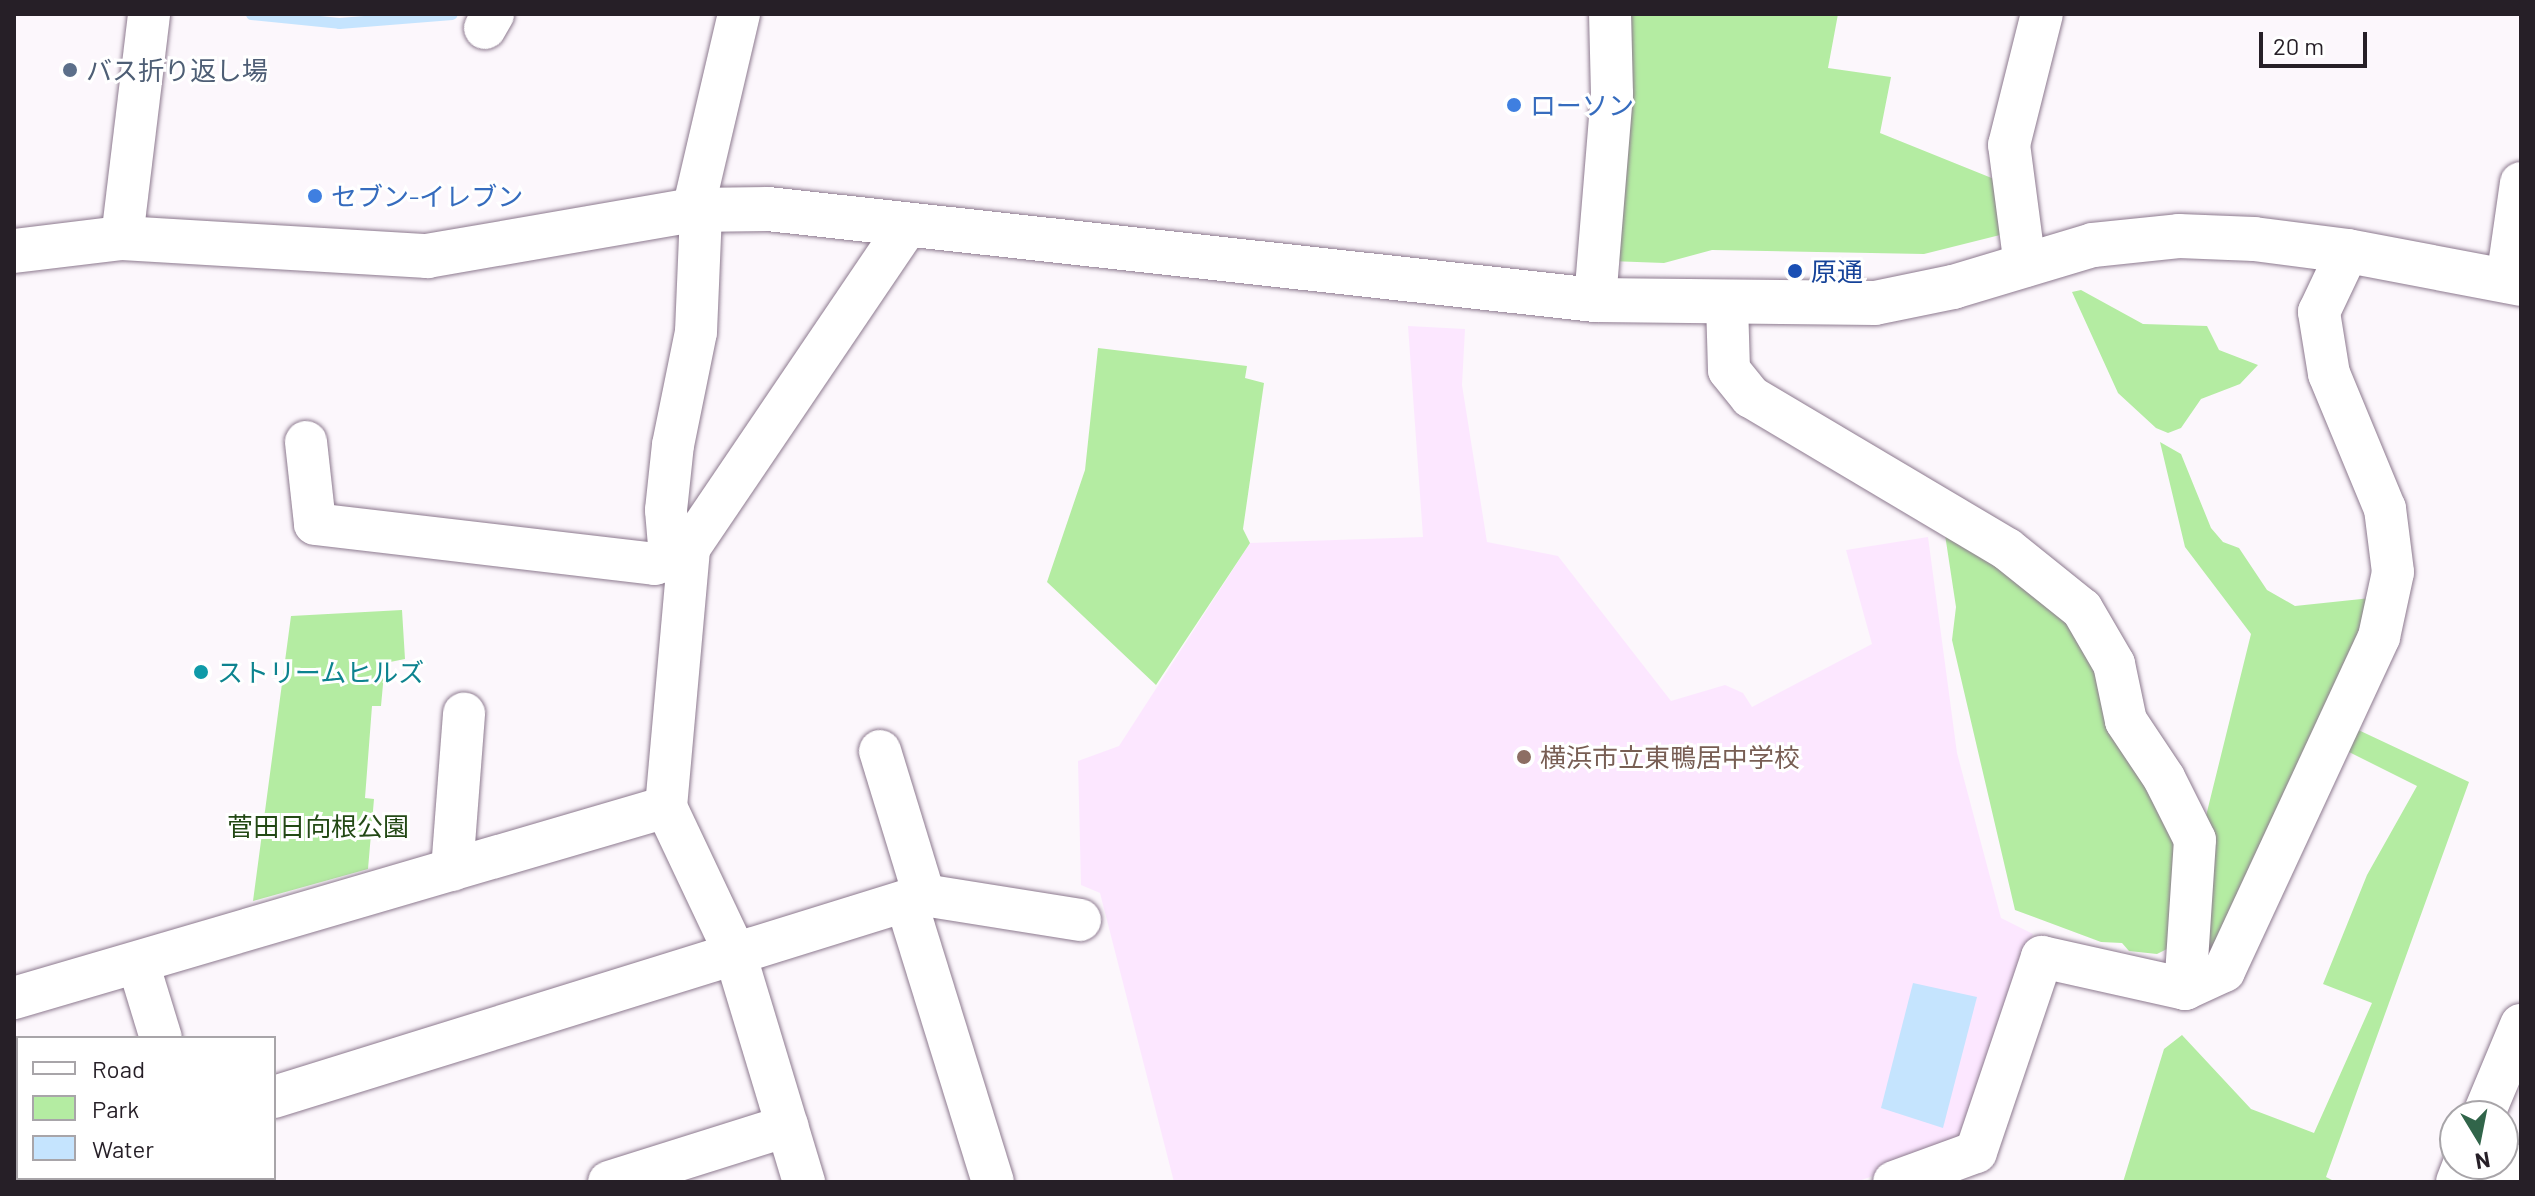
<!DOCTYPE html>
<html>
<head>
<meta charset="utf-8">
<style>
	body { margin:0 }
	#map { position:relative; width:2535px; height:1196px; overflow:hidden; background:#fcf7fc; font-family:Barlow,"Noto Sans JP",sans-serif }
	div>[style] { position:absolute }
	.built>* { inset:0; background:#fce7ff }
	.green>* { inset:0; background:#b4eca2 }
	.water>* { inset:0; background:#c5e4fe }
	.stream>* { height:11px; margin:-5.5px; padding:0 5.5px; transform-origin:5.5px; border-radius:5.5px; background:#c5e4fe }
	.roads { filter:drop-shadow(0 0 2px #8d7a8f) drop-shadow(0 0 2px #8d7a8f) }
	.minor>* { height:42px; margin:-21px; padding:0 21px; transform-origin:21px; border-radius:21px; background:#fff }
	.tertiary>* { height:44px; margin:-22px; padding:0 22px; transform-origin:22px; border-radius:22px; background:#fff }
	.dots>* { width:22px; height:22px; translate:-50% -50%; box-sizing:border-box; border:4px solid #fff; border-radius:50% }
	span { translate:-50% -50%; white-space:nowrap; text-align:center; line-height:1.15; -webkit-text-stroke:6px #fff; paint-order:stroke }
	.service-label { font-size:26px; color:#4e5e75 }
	.left { translate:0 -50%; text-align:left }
	.shop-label { font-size:26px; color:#366cbe }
	.transit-label { font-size:26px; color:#164399 }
	.culture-label { font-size:26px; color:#0d838f }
	.education-label { font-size:26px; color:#785e54 }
	.park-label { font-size:26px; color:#234915 }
	.frame { position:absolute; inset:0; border:16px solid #261f27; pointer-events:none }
	.legend { position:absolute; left:16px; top:1036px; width:260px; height:144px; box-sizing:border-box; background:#fff; border:2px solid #a8a5a9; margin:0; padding:10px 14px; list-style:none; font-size:24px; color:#261f27 }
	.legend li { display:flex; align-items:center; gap:16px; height:40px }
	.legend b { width:40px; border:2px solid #a8a5a9 }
	.north { position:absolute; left:2439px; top:1100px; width:80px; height:80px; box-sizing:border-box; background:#fff; border:2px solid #a8a5a9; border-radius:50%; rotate:170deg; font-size:22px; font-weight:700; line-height:32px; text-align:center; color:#261f27 }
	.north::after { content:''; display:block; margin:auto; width:28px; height:36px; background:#31654a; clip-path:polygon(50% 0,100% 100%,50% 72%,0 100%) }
	.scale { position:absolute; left:2259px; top:32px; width:108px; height:36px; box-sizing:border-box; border:4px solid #261f27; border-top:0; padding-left:10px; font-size:24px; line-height:28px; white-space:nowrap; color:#261f27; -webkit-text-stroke:6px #fff; paint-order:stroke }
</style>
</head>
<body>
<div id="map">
	<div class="built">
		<div style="clip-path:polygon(1408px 326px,1465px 329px,1462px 385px,1487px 542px,1558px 556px,1671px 701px,1725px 685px,1743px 693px,1752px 707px,1872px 644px,1846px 550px,1928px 537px,1957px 753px,2001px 918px,2033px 934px,1957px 1146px,1856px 1182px,1174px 1182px,1100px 893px,1081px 885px,1078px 761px,1119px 746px,1250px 543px,1423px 537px)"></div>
	</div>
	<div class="green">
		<div style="clip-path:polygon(1621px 14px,1838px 14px,1828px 68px,1891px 77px,1880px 133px,2004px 183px,2012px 232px,1924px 254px,1712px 250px,1664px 263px,1610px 261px)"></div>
		<div style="clip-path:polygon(2081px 290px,2143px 324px,2207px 326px,2219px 350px,2258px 365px,2240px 384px,2201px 399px,2181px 428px,2168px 433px,2156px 428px,2118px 393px,2072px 292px)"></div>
		<div style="clip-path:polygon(1098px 348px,1247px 366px,1245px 378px,1264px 383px,1243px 529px,1250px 543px,1156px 685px,1047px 582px,1085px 470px)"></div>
		<div style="clip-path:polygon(2160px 442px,2181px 454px,2211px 528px,2223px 542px,2239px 548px,2267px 590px,2295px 606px,2371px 598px,2365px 640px,2216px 963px,2205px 960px,2205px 820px,2251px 634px,2185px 547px)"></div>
		<div style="clip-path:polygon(1944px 528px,2073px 618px,2172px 825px,2176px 854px,2171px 947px,2157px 954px,2129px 951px,2122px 943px,2101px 942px,2015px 910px,1952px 640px,1956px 607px)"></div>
		<div style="clip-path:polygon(402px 610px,405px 659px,385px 663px,381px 706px,372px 706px,365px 798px,374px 799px,368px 869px,253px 901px,291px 616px)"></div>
		<div style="clip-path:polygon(2352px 727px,2469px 782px,2326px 1177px,2336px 1182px,2123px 1182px,2164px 1049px,2182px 1035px,2251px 1109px,2314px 1133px,2372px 1003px,2323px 984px,2367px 875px,2417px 786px,2341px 748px)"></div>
	</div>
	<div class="water">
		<div style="clip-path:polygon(1913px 983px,1977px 997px,1943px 1128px,1881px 1108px)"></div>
	</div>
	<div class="stream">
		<div style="left:251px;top:14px;width:88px;rotate:5.8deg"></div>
		<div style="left:339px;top:23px;width:113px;rotate:-4.6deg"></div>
	</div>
	<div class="roads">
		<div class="minor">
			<div style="left:485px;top:28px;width:16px;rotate:-60deg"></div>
			<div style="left:693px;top:210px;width:201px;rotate:-76.8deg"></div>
			<div style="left:122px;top:238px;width:226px;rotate:-83.1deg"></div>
			<div style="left:2025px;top:266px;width:122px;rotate:-97.5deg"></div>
			<div style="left:2009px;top:145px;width:135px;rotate:-75.9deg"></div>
			<div style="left:2507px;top:280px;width:98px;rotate:-81.8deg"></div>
			<div style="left:1595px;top:300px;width:207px;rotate:-85.3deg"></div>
			<div style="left:1612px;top:94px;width:80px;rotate:-91.4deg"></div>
			<div style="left:1727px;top:303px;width:67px;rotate:88.3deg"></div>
			<div style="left:1729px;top:370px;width:35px;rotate:51deg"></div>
			<div style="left:1751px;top:397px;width:298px;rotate:30.7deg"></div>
			<div style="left:2007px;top:549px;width:96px;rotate:38.7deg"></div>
			<div style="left:2082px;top:609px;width:64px;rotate:59.8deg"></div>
			<div style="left:2114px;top:664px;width:58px;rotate:78.1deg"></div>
			<div style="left:2126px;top:721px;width:69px;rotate:56.3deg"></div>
			<div style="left:2164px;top:778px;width:69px;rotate:63.4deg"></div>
			<div style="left:2195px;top:840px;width:149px;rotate:93.8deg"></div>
			<div style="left:306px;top:442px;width:82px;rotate:83.7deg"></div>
			<div style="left:315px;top:524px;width:342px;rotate:6.7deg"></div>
			<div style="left:655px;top:564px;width:38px;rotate:-25deg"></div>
			<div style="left:670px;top:557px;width:47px;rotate:-94.9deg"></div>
			<div style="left:666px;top:510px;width:65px;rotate:-83.9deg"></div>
			<div style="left:673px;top:445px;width:115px;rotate:-78.5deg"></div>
			<div style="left:696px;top:332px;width:121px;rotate:-87.6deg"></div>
			<div style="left:880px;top:751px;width:151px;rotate:73deg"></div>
			<div style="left:452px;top:870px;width:157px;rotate:-85.6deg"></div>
			<div style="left:906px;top:901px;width:294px;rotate:72.8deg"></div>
			<div style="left:138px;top:963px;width:78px;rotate:73deg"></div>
			<div style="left:14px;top:998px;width:679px;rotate:-16.33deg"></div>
			<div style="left:274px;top:1097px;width:681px;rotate:-17.26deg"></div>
			<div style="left:924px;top:895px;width:158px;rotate:9.1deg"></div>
			<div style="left:2483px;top:1116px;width:99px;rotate:-67.3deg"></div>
			<div style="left:2494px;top:1164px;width:27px;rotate:4deg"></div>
			<div style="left:14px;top:1176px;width:4px;rotate:-14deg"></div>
			<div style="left:204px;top:1178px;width:4px;rotate:76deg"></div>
			<div style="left:609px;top:1182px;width:187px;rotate:-17.5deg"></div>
			<div style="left:804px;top:1182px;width:239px;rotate:-106.8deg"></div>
			<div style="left:735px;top:953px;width:161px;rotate:-115.3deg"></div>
			<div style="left:666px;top:807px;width:260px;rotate:-84.9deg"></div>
			<div style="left:689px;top:548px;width:391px;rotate:-55.9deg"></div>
			<div style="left:1894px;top:1182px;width:87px;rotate:-20.1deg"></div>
			<div style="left:1976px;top:1152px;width:206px;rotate:-71.3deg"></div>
			<div style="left:2042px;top:957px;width:147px;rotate:12.6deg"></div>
			<div style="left:2185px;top:989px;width:43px;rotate:-24.8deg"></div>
			<div style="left:2224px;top:971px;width:368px;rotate:-65.1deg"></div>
			<div style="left:2379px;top:637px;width:66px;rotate:-77.8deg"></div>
			<div style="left:2393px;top:572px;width:64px;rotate:-97.2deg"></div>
			<div style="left:2385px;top:509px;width:146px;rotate:-112.5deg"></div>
			<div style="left:2329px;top:374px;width:63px;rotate:-99.2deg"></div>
			<div style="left:2319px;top:312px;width:68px;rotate:-64.6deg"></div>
			<div style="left:2457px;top:1182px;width:19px;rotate:-69deg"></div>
		</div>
		<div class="tertiary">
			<div style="left:14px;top:251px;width:109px;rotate:-6.9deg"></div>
			<div style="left:122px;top:238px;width:306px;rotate:3.4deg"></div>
			<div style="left:427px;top:256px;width:270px;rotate:-9.8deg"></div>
			<div style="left:693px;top:210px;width:75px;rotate:-0.8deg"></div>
			<div style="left:768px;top:209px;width:832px;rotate:6.28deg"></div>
			<div style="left:1595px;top:300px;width:280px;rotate:0.6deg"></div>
			<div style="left:1875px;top:303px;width:80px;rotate:-11.6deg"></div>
			<div style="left:1953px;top:287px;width:146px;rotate:-16.7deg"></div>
			<div style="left:2093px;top:245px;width:86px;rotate:-6deg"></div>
			<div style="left:2179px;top:236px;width:75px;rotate:2.3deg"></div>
			<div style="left:2254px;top:239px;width:95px;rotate:7.3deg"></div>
			<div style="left:2348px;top:251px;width:176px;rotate:10.8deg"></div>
		</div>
	</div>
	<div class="dots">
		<div style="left:70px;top:70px;background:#5c6f8a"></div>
		<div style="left:1514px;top:105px;background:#3f7fe0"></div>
		<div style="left:315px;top:196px;background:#3f7fe0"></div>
		<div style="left:1795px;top:271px;background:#1a4fb4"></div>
		<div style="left:201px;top:672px;background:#0f9aa8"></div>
		<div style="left:1524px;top:757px;background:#8d6e63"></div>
	</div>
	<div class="service-label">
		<span class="left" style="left:86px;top:70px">バス折り返し場</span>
	</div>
	<div class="shop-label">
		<span class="left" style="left:1530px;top:105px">ローソン</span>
		<span class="left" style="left:331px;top:196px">セブン-イレブン</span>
	</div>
	<div class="transit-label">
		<span class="left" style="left:1811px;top:271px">原通</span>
	</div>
	<div class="culture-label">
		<span class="left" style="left:217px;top:672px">ストリームヒルズ</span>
	</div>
	<div class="education-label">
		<span class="left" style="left:1540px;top:757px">横浜市立東鴨居中学校</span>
	</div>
	<div class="park-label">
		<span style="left:318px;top:826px">菅田日向根公園</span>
	</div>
	<div class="frame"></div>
	<ul class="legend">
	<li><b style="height:10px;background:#fff"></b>Road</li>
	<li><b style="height:22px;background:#b4eca2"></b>Park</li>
	<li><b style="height:22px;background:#c5e4fe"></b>Water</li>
	</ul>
	<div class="north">N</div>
	<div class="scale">20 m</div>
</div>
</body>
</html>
